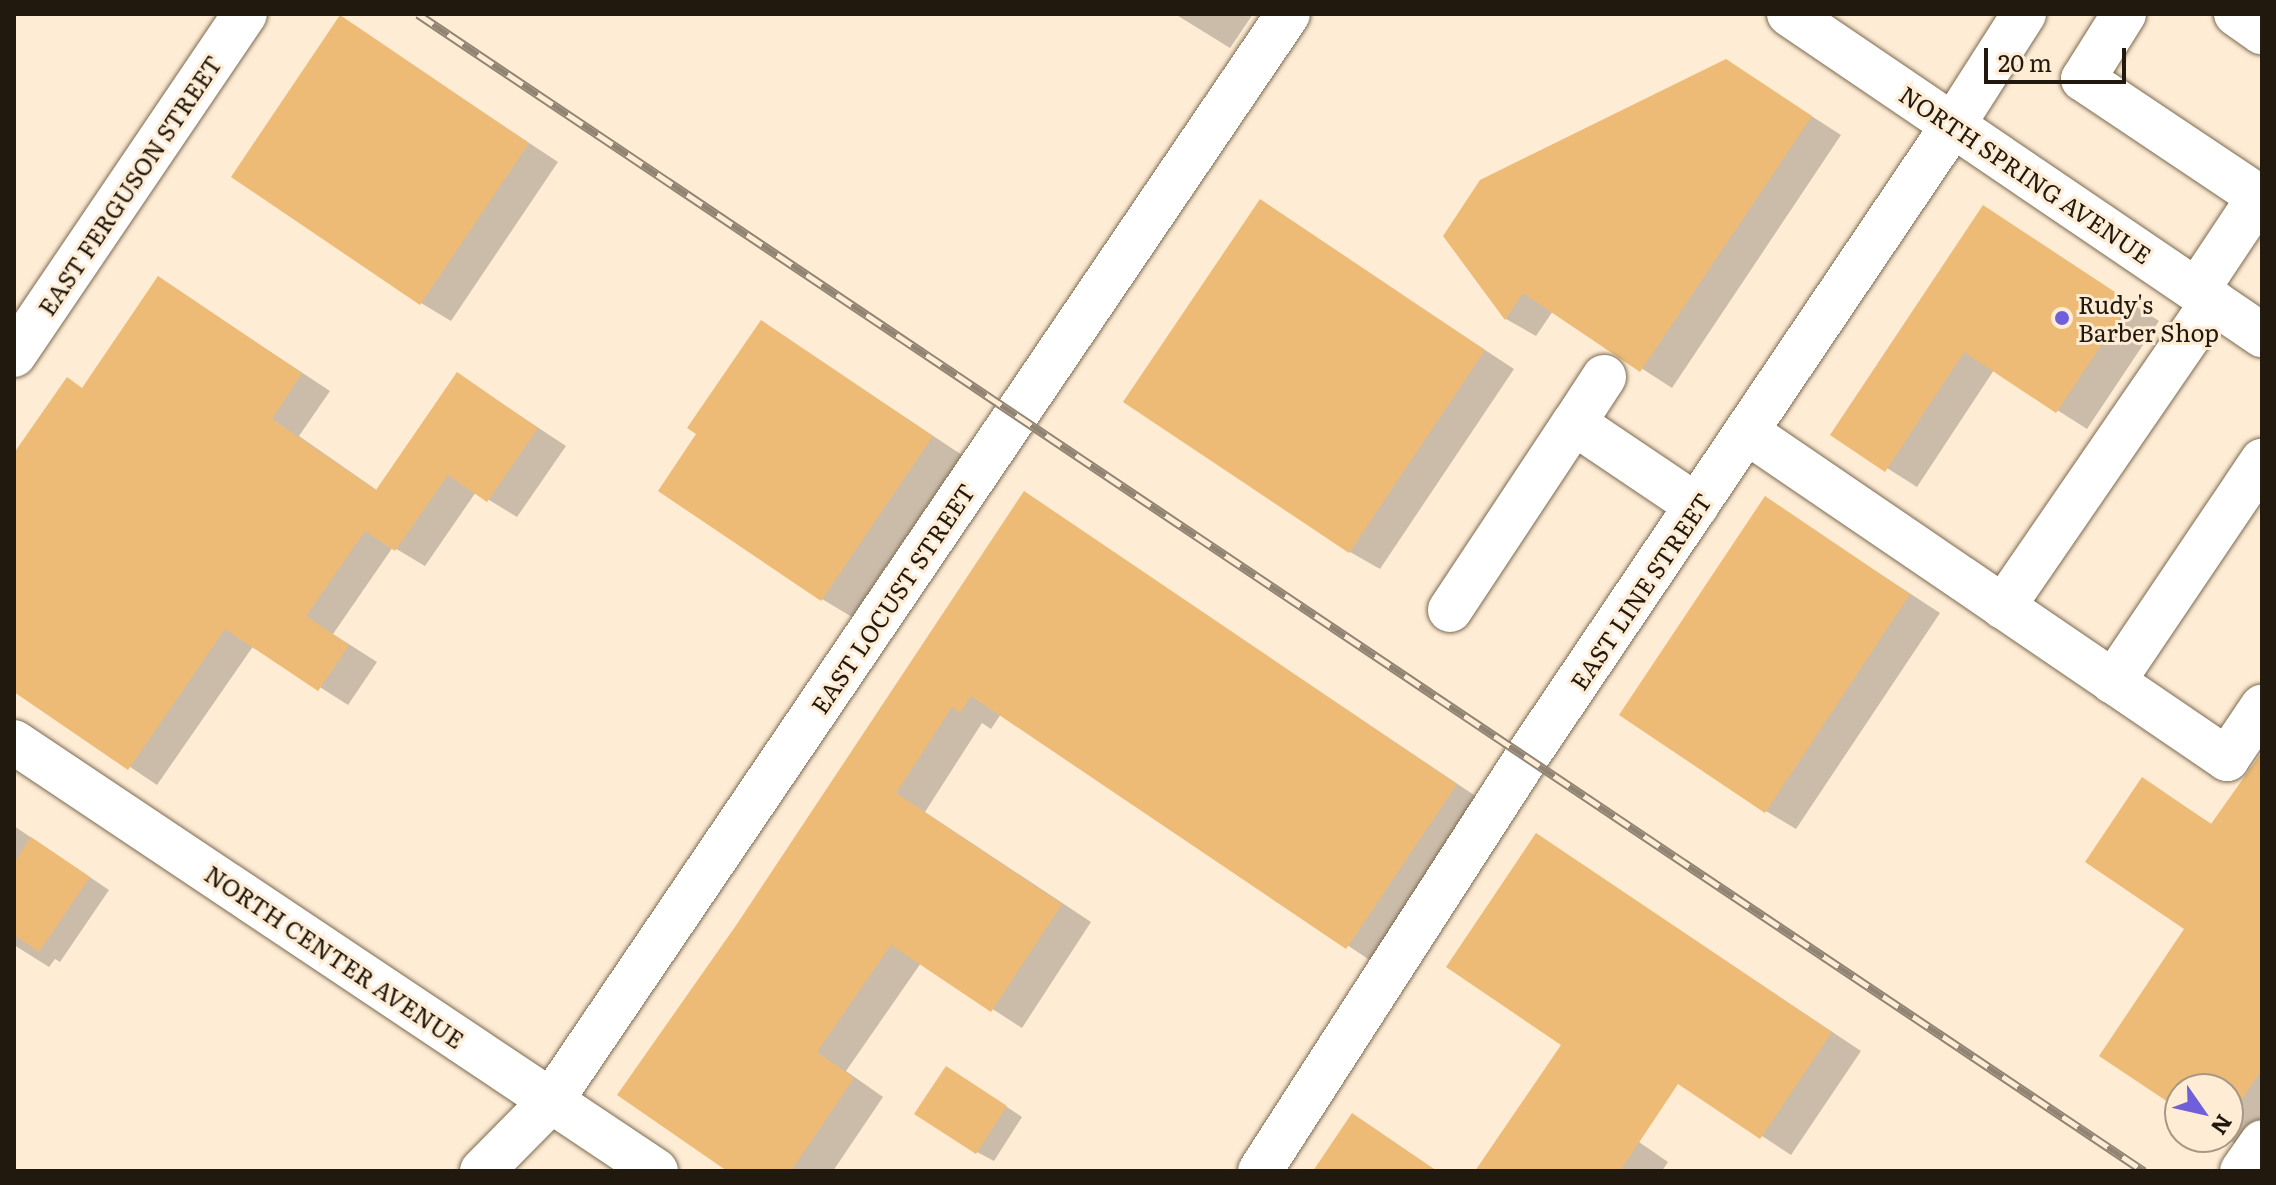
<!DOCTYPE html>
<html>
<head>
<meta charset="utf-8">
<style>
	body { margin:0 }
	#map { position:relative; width:2276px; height:1185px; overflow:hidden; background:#feecd5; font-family:Literata,serif }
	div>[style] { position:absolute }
	.shadow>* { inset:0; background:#0003 }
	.building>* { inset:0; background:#edbb75 }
	.roads { filter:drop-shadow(0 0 2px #7c6a50) drop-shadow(0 0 2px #7c6a50) }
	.minor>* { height:44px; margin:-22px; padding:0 22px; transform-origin:22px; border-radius:22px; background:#fff }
	.major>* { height:44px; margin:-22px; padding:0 22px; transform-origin:22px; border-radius:22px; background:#fff }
	.rail>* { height:9px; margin-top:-4.5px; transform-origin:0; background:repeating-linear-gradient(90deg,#feecd5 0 18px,#918473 0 36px); box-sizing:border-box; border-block:2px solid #918473 }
	.dots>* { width:22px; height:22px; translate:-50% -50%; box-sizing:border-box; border:4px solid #feecd5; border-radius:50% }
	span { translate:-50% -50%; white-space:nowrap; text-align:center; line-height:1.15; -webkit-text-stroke:6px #feecd5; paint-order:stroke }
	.street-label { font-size:24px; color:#21190e }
	.poi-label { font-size:24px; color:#21190e }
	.left { translate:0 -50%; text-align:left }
	.frame { position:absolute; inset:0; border:16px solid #21190e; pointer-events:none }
	.north { position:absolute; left:2164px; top:1073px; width:80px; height:80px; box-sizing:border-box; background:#feecd5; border:2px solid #a69885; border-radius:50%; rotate:124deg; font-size:22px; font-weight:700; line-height:32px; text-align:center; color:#21190e }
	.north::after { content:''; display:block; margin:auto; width:28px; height:36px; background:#705fda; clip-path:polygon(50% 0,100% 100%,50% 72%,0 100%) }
	.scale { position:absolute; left:1984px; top:48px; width:142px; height:36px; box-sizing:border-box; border:4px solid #21190e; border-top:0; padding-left:10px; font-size:24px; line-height:28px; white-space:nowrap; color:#21190e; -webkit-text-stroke:6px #feecd5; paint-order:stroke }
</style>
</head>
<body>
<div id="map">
	<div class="shadow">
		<div style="clip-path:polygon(1175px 14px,1253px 14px,1230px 48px)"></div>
		<div style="clip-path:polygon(340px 18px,558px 162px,451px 321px,421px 303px)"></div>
		<div style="clip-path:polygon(1726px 61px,1841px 135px,1672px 388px,1553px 311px,1536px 336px,1506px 319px,1446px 235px)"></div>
		<div style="clip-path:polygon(1260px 202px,1514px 369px,1380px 569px,1350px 552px)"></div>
		<div style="clip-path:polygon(1984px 207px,2159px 321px,2087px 429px,1994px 370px,1917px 487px,1833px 434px)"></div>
		<div style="clip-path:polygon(158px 278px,330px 391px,299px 436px,378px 491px,458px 375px,566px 446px,517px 517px,476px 492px,425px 566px,393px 547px,333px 634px,377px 662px,348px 705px,254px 645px,157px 785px,14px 689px,14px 456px,83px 389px)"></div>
		<div style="clip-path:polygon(761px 322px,962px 455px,852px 617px,822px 599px)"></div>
		<div style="clip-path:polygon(1024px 494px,1486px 803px,1377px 965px,1001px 714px,991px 729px,982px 723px,925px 812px,1091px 922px,1022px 1028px,921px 963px,846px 1071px,883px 1097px,833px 1171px,730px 1171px,738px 925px)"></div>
		<div style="clip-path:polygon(1765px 499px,1940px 613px,1796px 829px,1766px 811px)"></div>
		<div style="clip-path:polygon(2143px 780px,2213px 825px,2262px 792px,2261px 1159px,2224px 1137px,2228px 1137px,2228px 1089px,2180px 1089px,2180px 1108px,2102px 1056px,2186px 928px)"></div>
		<div style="clip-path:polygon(14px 826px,109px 890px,60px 962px,55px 959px,49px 967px,14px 945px)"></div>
		<div style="clip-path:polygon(1537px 836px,1861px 1051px,1791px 1155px,1608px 1035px)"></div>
		<div style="clip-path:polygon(963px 1078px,1022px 1117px,994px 1161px,977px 1152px)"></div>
		<div style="clip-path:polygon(1571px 1095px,1668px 1162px,1662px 1171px,1478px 1171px)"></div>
	</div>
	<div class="building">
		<div style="clip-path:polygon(340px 15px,529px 143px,420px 305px,231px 177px)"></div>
		<div style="clip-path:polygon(1726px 59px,1812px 116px,1640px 372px,1523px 293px,1505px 320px,1443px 236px,1480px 180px)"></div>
		<div style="clip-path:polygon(1260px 199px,1485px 350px,1349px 553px,1123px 402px)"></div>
		<div style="clip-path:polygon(1983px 205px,2130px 302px,2056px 413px,1964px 352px,1885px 472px,1830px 435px)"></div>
		<div style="clip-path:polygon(158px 276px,302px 373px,272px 419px,376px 490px,457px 372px,538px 428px,487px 502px,448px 475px,395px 551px,365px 531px,306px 616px,349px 645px,318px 691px,225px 629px,128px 770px,14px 692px,14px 453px,67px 377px,82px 388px)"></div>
		<div style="clip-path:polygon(761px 320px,933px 436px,821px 601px,658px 491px,696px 434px,687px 428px)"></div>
		<div style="clip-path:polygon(1024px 491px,1457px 784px,1346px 949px,971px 696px,960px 713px,952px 707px,896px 793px,1062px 904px,991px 1012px,891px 945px,817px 1052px,854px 1078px,791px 1171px,727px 1171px,617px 1095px,737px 924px)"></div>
		<div style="clip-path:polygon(1765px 496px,1910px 594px,1765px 813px,1619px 715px)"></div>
		<div style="clip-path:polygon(2262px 752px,2262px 1069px,2228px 1120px,2228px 1089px,2180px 1089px,2180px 1110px,2099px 1056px,2184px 929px,2085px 862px,2142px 777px,2211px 824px)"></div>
		<div style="clip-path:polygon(1536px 833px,1832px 1032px,1760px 1139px,1678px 1084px,1620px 1171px,1475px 1171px,1561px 1045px,1446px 967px)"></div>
		<div style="clip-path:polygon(31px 837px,90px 877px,39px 952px,14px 935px,14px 863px)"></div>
		<div style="clip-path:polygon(946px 1066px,1007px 1106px,976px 1154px,914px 1114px)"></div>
		<div style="clip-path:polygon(1352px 1113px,1437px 1171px,1313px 1171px)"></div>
	</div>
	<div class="roads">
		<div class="minor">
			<div style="left:1789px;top:14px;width:572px;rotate:34.16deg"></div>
			<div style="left:2124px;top:14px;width:77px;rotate:122.2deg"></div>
			<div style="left:2083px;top:79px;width:212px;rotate:33.8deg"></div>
			<div style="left:2259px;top:197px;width:5px;rotate:-53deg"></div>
			<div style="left:2236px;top:14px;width:32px;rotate:35deg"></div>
			<div style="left:2197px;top:290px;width:112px;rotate:-56.3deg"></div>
			<div style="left:1574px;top:423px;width:55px;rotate:-56.9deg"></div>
			<div style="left:1747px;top:432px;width:581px;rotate:34.26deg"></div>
			<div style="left:2227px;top:759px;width:63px;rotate:-56.1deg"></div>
			<div style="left:2003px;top:607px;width:371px;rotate:-55.5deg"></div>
			<div style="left:1450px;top:610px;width:224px;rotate:-56.5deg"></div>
			<div style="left:1574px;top:423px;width:148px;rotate:34deg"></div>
			<div style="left:2113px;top:682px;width:267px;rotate:-56deg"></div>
			<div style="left:14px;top:742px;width:772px;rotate:33.75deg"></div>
			<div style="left:482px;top:1171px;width:98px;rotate:-45.4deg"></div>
			<div style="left:551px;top:1101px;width:1313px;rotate:-55.86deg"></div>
			<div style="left:1260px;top:1171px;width:491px;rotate:-57.2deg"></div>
			<div style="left:1526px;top:758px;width:764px;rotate:-56deg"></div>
			<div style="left:1953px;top:125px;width:132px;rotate:-57.4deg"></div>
			<div style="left:2242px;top:1171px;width:35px;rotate:-55deg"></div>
		</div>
		<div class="major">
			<div style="left:14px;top:355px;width:412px;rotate:-55.9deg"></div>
		</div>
	</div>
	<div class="rail">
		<div style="left:418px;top:14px;width:2078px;rotate:33.84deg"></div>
	</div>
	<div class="dots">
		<div style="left:2062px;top:318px;background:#705fda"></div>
	</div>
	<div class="street-label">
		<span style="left:2026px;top:174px;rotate:34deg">NORTH SPRING AVENUE</span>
		<span style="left:129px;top:185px;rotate:-56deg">EAST FERGUSON STREET</span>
		<span style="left:1640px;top:591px;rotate:-56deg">EAST LINE STREET</span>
		<span style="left:892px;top:598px;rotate:-56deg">EAST LOCUST STREET</span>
		<span style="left:335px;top:956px;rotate:34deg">NORTH CENTER AVENUE</span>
	</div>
	<div class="poi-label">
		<span class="left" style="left:2078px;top:318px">Rudy's<br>Barber Shop</span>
	</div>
	<div class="frame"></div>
	<div class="north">N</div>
	<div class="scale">20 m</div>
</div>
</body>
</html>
